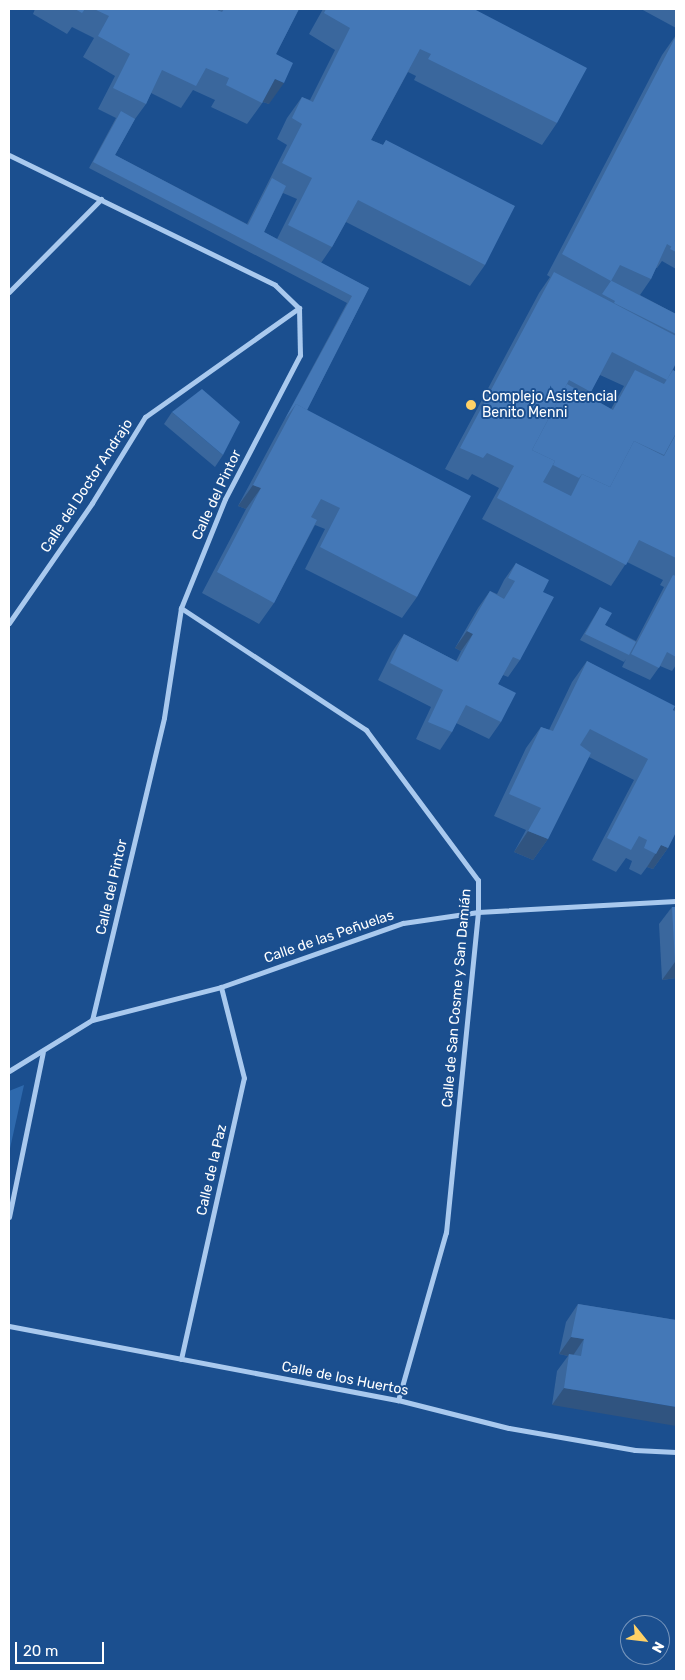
<!DOCTYPE html>
<html>
<head>
<meta charset="utf-8">
<style>
	body { margin:0 }
	#map { position:relative; width:685px; height:1680px; overflow:hidden; background:#1b4f8f; font-family:Rubik,sans-serif }
	div>[style] { position:absolute }
	.green>* { inset:0; background:#2e69ad }
	.street>* { height:5px; margin:-2.5px; padding:0 2.5px; transform-origin:2.5px; border-radius:2.5px; background:#a9c9ee }
	.wall>* { inset:0; background:#3a679d }
	.shaded-wall>* { inset:0; background:#305480 }
	.building>* { inset:0; background:#4478b7 }
	.dots>* { width:14px; height:14px; translate:-50% -50%; box-sizing:border-box; border:2px solid #1b4f8f; border-radius:50% }
	span { translate:-50% -50%; white-space:nowrap; text-align:center; line-height:1.15; -webkit-text-stroke:4px #1b4f8f; paint-order:stroke }
	.poi-label { font-size:14px; color:#fff }
	.left { translate:0 -50%; text-align:left }
	.street-label { font-size:14px; color:#fff }
	.frame { position:absolute; inset:0; border:10px solid #fff; pointer-events:none }
	.north { position:absolute; left:620px; top:1615px; width:50px; height:50px; box-sizing:border-box; background:#1b4f8f; border:1px solid #7695bc; border-radius:50%; rotate:119deg; font-size:14px; font-weight:700; line-height:20px; text-align:center; color:#fff }
	.north::after { content:''; display:block; margin:auto; width:18px; height:22px; background:#ffd166; clip-path:polygon(50% 0,100% 100%,50% 72%,0 100%) }
	.scale { position:absolute; left:15px; top:1642px; width:89px; height:22px; box-sizing:border-box; border:2px solid #fff; border-top:0; padding-left:6px; font-size:15px; line-height:18px; white-space:nowrap; color:#fff; -webkit-text-stroke:4px #1b4f8f; paint-order:stroke }
</style>
</head>
<body>
<div id="map">
	<div class="green">
		<div style="clip-path:polygon(24px 1085px,9px 1153px,9px 1091px)"></div>
	</div>
	<div class="street">
		<div style="left:9px;top:155px;width:296px;rotate:26deg"></div>
		<div style="left:275px;top:285px;width:33px;rotate:44deg"></div>
		<div style="left:299px;top:308px;width:47px;rotate:88.8deg"></div>
		<div style="left:300px;top:355px;width:162px;rotate:117.5deg"></div>
		<div style="left:225px;top:499px;width:118px;rotate:112deg"></div>
		<div style="left:181px;top:608px;width:111px;rotate:98.8deg"></div>
		<div style="left:164px;top:718px;width:310px;rotate:103.4deg"></div>
		<div style="left:9px;top:292px;width:131px;rotate:-45.3deg"></div>
		<div style="left:181px;top:608px;width:222px;rotate:33.4deg"></div>
		<div style="left:366px;top:730px;width:187px;rotate:53.3deg"></div>
		<div style="left:478px;top:880px;width:32px;rotate:90deg"></div>
		<div style="left:478px;top:912px;width:322px;rotate:95.7deg"></div>
		<div style="left:446px;top:1232px;width:175px;rotate:105.9deg"></div>
		<div style="left:9px;top:623px;width:146px;rotate:-55.3deg"></div>
		<div style="left:92px;top:503px;width:101px;rotate:-58.4deg"></div>
		<div style="left:145px;top:417px;width:189px;rotate:-35.3deg"></div>
		<div style="left:9px;top:1071px;width:97px;rotate:-31.6deg"></div>
		<div style="left:92px;top:1020px;width:133px;rotate:-14.3deg"></div>
		<div style="left:221px;top:987px;width:193px;rotate:-19.4deg"></div>
		<div style="left:403px;top:923px;width:76px;rotate:-8.3deg"></div>
		<div style="left:478px;top:912px;width:198px;rotate:-3.2deg"></div>
		<div style="left:9px;top:1217px;width:168px;rotate:-78.4deg"></div>
		<div style="left:9px;top:1326px;width:396px;rotate:10.8deg"></div>
		<div style="left:398px;top:1400px;width:114px;rotate:14.2deg"></div>
		<div style="left:509px;top:1428px;width:128px;rotate:9.9deg"></div>
		<div style="left:635px;top:1450px;width:41px;rotate:2.8deg"></div>
		<div style="left:181px;top:1359px;width:288px;rotate:-77.4deg"></div>
		<div style="left:244px;top:1078px;width:94px;rotate:-104.2deg"></div>
	</div>
	<div class="wall">
		<div style="clip-path:polygon(evenodd,35px 9px,215px 9px,219px 11px,220px 9px,299px 9px,276px 54px,269px 104px,263px 102px,247px 124px,211px 107px,215px 100px,193px 90px,181px 108px,151px 93px,146px 104px,135px 119px,115px 155px,247px 224px,287px 145px,277px 139px,287px 118px,302px 97px,310px 100px,335px 50px,309px 34px,323px 9px,474px 9px,557px 123px,542px 145px,414px 80px,416px 76px,408px 72px,371px 140px,383px 145px,386px 140px,485px 265px,470px 286px,346px 222px,332px 247px,321px 263px,369px 288px,307px 410px,417px 597px,402px 618px,305px 569px,325px 529px,315px 525px,274px 603px,259px 624px,202px 593px,246px 509px,238px 506px,347px 303px,89px 168px,116px 118px,98px 109px,115px 76px,83px 57px,94px 38px,72px 27px,67px 34px,33px 14px,35px 9px,283px 193px,297px 199px,277px 239px,264px 232px,283px 193px)"></div>
		<div style="clip-path:polygon(641px 9px,676px 9px,676px 28px)"></div>
		<div style="clip-path:polygon(evenodd,676px 35px,676px 269px,662px 261px,657px 268px,656px 268px,651px 279px,640px 295px,676px 314px,676px 363px,673px 370px,676px 372px,676px 665px,672px 671px,660px 666px,650px 680px,622px 667px,626px 659px,624px 662px,580px 640px,600px 607px,605px 625px,636px 641px,664px 587px,660px 585px,663px 580px,627px 562px,611px 586px,482px 519px,499px 488px,472px 474px,468px 480px,445px 469px,539px 293px,550px 277px,547px 275px,662px 55px,676px 35px,600px 375px,624px 386px,611px 409px,588px 396px,600px 375px)"></div>
		<div style="clip-path:polygon(172px 412px,223px 455px,215px 467px,164px 424px)"></div>
		<div style="clip-path:polygon(516px 563px,543px 592px,520px 660px,508px 677px,503px 675px,498px 684px,501px 722px,489px 739px,456px 723px,452px 732px,440px 750px,416px 739px,431px 707px,378px 680px,392px 652px,404px 634px,456px 661px,461px 651px,455px 648px,478px 608px,490px 591px,497px 594px,504px 580px)"></div>
		<div style="clip-path:polygon(587px 661px,674px 711px,676px 704px,676px 832px,668px 848px,653px 869px,647px 867px,641px 875px,629px 869px,632px 861px,626px 858px,616px 872px,592px 860px,634px 780px,589px 757px,548px 839px,533px 860px,514px 852px,526px 830px,494px 816px,526px 748px,541px 727px,549px 730px,572px 682px)"></div>
		<div style="clip-path:polygon(672px 907px,676px 907px,676px 978px,662px 980px,659px 924px)"></div>
		<div style="clip-path:polygon(578px 1304px,676px 1320px,552px 1405px,557px 1371px,568px 1356px,559px 1354px,566px 1322px)"></div>
	</div>
	<div class="shaded-wall">
		<div style="clip-path:polygon(275px 79px,284px 83px,269px 104px,260px 101px)"></div>
		<div style="clip-path:polygon(253px 485px,261px 488px,246px 509px,238px 506px)"></div>
		<div style="clip-path:polygon(467px 631px,473px 634px,461px 651px,455px 648px)"></div>
		<div style="clip-path:polygon(528px 831px,548px 839px,533px 860px,514px 852px)"></div>
		<div style="clip-path:polygon(661px 845px,668px 848px,653px 869px,647px 867px)"></div>
		<div style="clip-path:polygon(675px 962px,676px 962px,676px 978px,662px 980px)"></div>
		<div style="clip-path:polygon(571px 1337px,584px 1339px,572px 1357px,569px 1354px,568px 1356px,559px 1354px)"></div>
		<div style="clip-path:polygon(564px 1388px,676px 1407px,676px 1426px,552px 1405px)"></div>
	</div>
	<div class="building">
		<div style="clip-path:polygon(75px 9px,85px 9px,82px 13px)"></div>
		<div style="clip-path:polygon(94px 9px,215px 9px,222px 12px,224px 9px,299px 9px,276px 54px,293px 63px,284px 83px,275px 79px,262px 103px,226px 85px,229px 78px,206px 68px,196px 86px,162px 70px,146px 104px,113px 88px,130px 54px,98px 36px,109px 16px)"></div>
		<div style="clip-path:polygon(326px 9px,474px 9px,587px 68px,557px 123px,428px 59px,431px 54px,420px 49px,371px 140px,383px 145px,386px 140px,515px 206px,485px 265px,358px 200px,332px 247px,288px 225px,312px 178px,282px 163px,302px 124px,292px 118px,302px 97px,313px 102px,350px 28px,324px 13px)"></div>
		<div style="clip-path:polygon(676px 36px,676px 238px,672px 247px,667px 244px,651px 279px,620px 265px,611px 281px,562px 254px)"></div>
		<div style="clip-path:polygon(121px 111px,135px 119px,115px 155px,248px 225px,272px 178px,286px 186px,264px 232px,369px 288px,307px 410px,296px 404px,285px 419px,352px 296px,93px 162px)"></div>
		<div style="clip-path:polygon(676px 238px,676px 252px,670px 249px)"></div>
		<div style="clip-path:polygon(554px 272px,676px 336px,676px 363px,667px 380px,612px 352px,591px 392px,569px 380px,532px 450px,555px 461px,543px 482px,571px 496px,582px 474px,610px 487px,634px 441px,664px 456px,676px 434px,676px 558px,639px 540px,626px 565px,497px 498px,514px 466px,487px 453px,483px 458px,460px 448px)"></div>
		<div style="clip-path:polygon(610px 280px,676px 314px,676px 334px,614px 303px,615px 301px,602px 294px,611px 281px)"></div>
		<div style="clip-path:polygon(635px 370px,664px 384px,673px 370px,676px 372px,676px 433px,664px 455px,634px 441px,610px 487px,582px 474px,579px 478px,553px 465px,555px 461px,532px 450px,567px 384px,613px 410px)"></div>
		<div style="clip-path:polygon(202px 389px,240px 422px,223px 455px,172px 412px)"></div>
		<div style="clip-path:polygon(296px 404px,471px 496px,417px 597px,320px 547px,340px 508px,321px 499px,311px 517px,317px 520px,274px 603px,217px 572px,261px 488px,253px 485px)"></div>
		<div style="clip-path:polygon(516px 563px,549px 580px,543px 592px,554px 597px,520px 660px,513px 657px,498px 684px,516px 693px,501px 722px,466px 705px,452px 732px,428px 722px,443px 690px,390px 663px,404px 634px,458px 662px,473px 634px,467px 631px,490px 591px,504px 599px,515px 581px,508px 578px)"></div>
		<div style="clip-path:polygon(673px 575px,676px 576px,676px 657px,667px 652px,659px 668px,631px 654px)"></div>
		<div style="clip-path:polygon(600px 607px,612px 613px,605px 625px,636px 642px,629px 655px,585px 634px)"></div>
		<div style="clip-path:polygon(587px 661px,675px 706px,673px 710px,676px 712px,676px 832px,668px 848px,661px 845px,656px 854px,644px 848px,647px 840px,639px 836px,631px 850px,607px 838px,648px 759px,590px 729px,580px 745px,591px 753px,548px 839px,528px 831px,541px 808px,509px 794px,541px 727px,553px 731px)"></div>
		<div style="clip-path:polygon(672px 907px,676px 907px,676px 962px,675px 962px)"></div>
		<div style="clip-path:polygon(578px 1304px,676px 1320px,676px 1407px,564px 1388px,569px 1354px,581px 1356px,584px 1339px,571px 1337px)"></div>
	</div>
	<div class="dots">
		<div style="left:471px;top:405px;background:#ffd166"></div>
	</div>
	<div class="poi-label">
		<span class="left" style="left:482px;top:405px">Complejo Asistencial<br>Benito Menni</span>
	</div>
	<div class="street-label">
		<span style="left:87px;top:486px;rotate:-57deg">Calle del Doctor Andrajo</span>
		<span style="left:217px;top:495px;rotate:-65deg">Calle del Pintor</span>
		<span style="left:112px;top:887px;rotate:-77deg">Calle del Pintor</span>
		<span style="left:329px;top:937px;rotate:-19deg">Calle de las Peñuelas</span>
		<span style="left:457px;top:998px;rotate:-85deg">Calle de San Cosme y San Damián</span>
		<span style="left:212px;top:1170px;rotate:-77deg">Calle de la Paz</span>
		<span style="left:345px;top:1379px;rotate:11deg">Calle de los Huertos</span>
	</div>
	<div class="frame"></div>
	<div class="north">N</div>
	<div class="scale">20 m</div>
</div>
</body>
</html>
